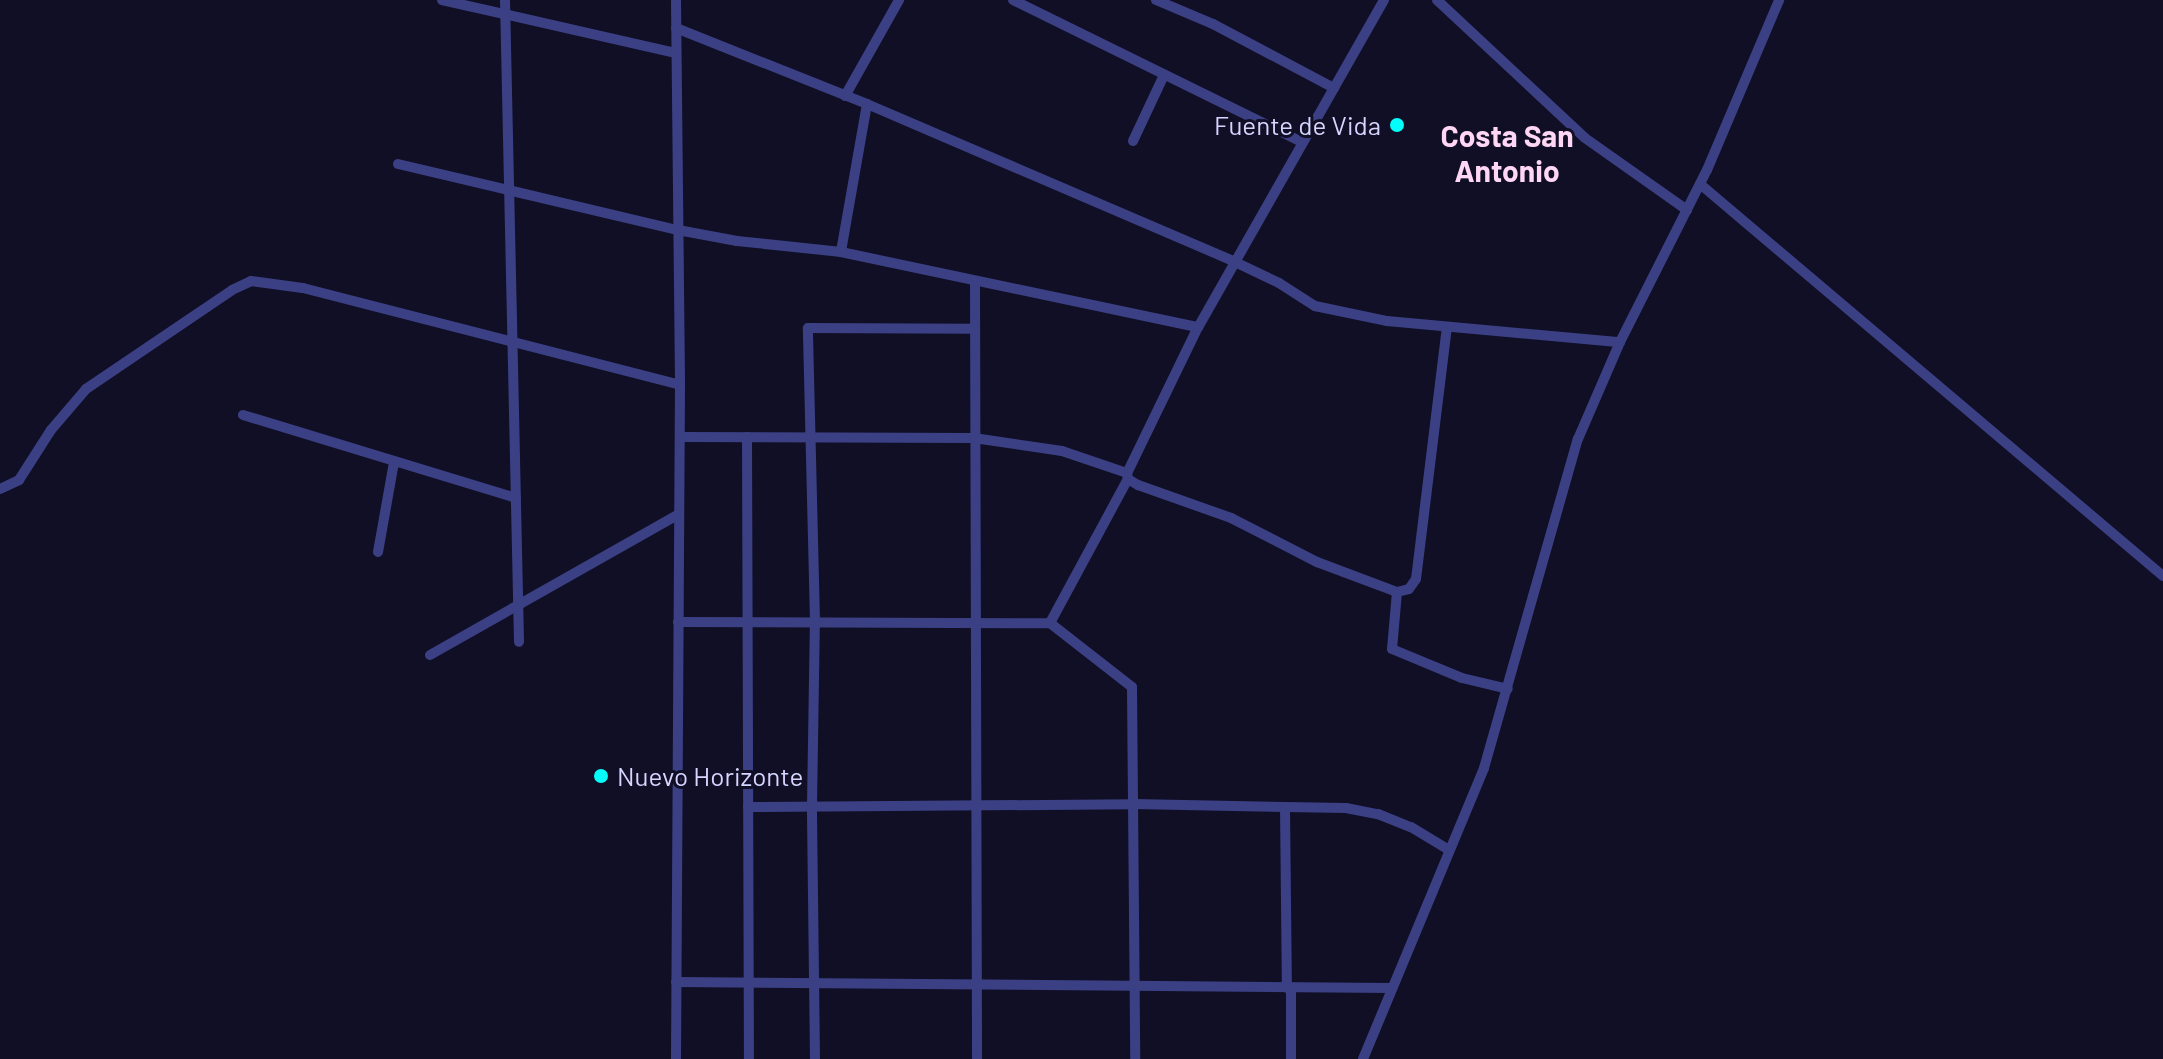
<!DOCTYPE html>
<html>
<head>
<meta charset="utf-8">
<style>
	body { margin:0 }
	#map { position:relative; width:2163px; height:1059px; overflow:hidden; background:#110f26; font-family:Barlow,sans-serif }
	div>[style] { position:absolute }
	.street>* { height:10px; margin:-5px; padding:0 5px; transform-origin:5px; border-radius:5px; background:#3b4085 }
	.dots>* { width:22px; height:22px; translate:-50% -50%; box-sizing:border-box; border:4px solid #110f26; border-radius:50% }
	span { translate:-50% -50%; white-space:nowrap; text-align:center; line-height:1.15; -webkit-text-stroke:6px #110f26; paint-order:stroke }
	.poi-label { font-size:26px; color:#d5d5ff }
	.right { translate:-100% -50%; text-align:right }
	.left { translate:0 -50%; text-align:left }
	.quarter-label { font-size:30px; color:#ffd7f4; font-weight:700 }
</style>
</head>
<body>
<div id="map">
	<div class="street">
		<div style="left:442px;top:0;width:239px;rotate:12.8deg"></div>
		<div style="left:505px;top:0;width:642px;rotate:88.75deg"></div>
		<div style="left:676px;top:0;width:385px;rotate:89.4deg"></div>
		<div style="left:680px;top:385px;width:674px;rotate:90.34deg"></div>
		<div style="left:1013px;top:0;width:323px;rotate:26.2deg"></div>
		<div style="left:1156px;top:0;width:62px;rotate:22.8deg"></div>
		<div style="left:1213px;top:24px;width:137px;rotate:27.9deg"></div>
		<div style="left:1384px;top:0;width:376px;rotate:119.6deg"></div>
		<div style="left:1198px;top:327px;width:162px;rotate:115.9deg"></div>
		<div style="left:1127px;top:473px;width:6px;rotate:81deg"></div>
		<div style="left:1128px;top:479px;width:12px;rotate:31deg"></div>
		<div style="left:1138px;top:485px;width:99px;rotate:19.5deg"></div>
		<div style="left:1231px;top:518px;width:97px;rotate:27.1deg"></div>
		<div style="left:1317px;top:562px;width:85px;rotate:20.6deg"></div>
		<div style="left:1397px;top:592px;width:57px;rotate:95deg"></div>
		<div style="left:1392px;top:649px;width:76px;rotate:22.5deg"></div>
		<div style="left:1462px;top:678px;width:47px;rotate:13.4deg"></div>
		<div style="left:1437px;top:0;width:202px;rotate:43deg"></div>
		<div style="left:1585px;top:138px;width:125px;rotate:35.2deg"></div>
		<div style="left:676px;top:28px;width:206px;rotate:21.7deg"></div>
		<div style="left:867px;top:104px;width:400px;rotate:23.2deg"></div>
		<div style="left:1235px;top:262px;width:49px;rotate:25.5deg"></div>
		<div style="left:1279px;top:283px;width:43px;rotate:32.6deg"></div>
		<div style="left:1315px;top:306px;width:74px;rotate:11.8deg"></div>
		<div style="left:1387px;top:321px;width:234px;rotate:5.2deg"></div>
		<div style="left:845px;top:96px;width:110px;rotate:-60.6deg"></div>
		<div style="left:867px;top:104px;width:150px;rotate:100deg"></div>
		<div style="left:841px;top:252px;width:365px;rotate:11.9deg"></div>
		<div style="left:1133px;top:141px;width:73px;rotate:-64.8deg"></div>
		<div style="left:398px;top:164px;width:288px;rotate:13.3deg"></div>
		<div style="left:678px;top:230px;width:60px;rotate:10.6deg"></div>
		<div style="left:737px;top:241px;width:105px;rotate:6deg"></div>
		<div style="left:1700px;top:184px;width:607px;rotate:40.25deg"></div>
		<div style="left:975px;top:281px;width:778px;rotate:89.85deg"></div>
		<div style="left:243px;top:415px;width:285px;rotate:16.9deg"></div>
		<div style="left:680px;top:437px;width:294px;rotate:0.2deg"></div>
		<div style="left:974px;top:438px;width:89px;rotate:8.4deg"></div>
		<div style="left:1062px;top:451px;width:69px;rotate:18.7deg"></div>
		<div style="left:747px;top:437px;width:622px;rotate:89.82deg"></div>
		<div style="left:0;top:489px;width:21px;rotate:-25deg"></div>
		<div style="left:19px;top:480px;width:59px;rotate:-57.4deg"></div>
		<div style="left:51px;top:430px;width:54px;rotate:-49.5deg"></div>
		<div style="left:86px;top:389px;width:176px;rotate:-34.1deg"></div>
		<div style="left:232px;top:290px;width:21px;rotate:-25deg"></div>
		<div style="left:251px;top:281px;width:52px;rotate:7.7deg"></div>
		<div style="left:303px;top:288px;width:389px;rotate:14.4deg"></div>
		<div style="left:378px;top:552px;width:91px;rotate:-79.9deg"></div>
		<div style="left:1397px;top:592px;width:12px;rotate:-14deg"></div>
		<div style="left:1409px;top:589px;width:12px;rotate:-55deg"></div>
		<div style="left:1416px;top:579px;width:254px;rotate:-83deg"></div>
		<div style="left:678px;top:622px;width:372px;rotate:0.2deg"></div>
		<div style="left:1050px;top:623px;width:104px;rotate:38deg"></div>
		<div style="left:1132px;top:687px;width:372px;rotate:89.5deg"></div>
		<div style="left:1050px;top:623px;width:164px;rotate:-61.6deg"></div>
		<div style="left:430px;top:655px;width:286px;rotate:-29.5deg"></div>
		<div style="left:748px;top:807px;width:385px;rotate:-0.4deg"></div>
		<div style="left:1133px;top:804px;width:213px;rotate:1.1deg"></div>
		<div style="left:1346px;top:808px;width:33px;rotate:11deg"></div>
		<div style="left:1378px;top:814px;width:35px;rotate:22deg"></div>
		<div style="left:1411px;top:827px;width:44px;rotate:31.2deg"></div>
		<div style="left:1285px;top:807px;width:181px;rotate:89.4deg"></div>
		<div style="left:676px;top:982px;width:716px;rotate:0.48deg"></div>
		<div style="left:815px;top:1059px;width:253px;rotate:-90.7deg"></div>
		<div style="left:812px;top:806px;width:185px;rotate:-89.1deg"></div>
		<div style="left:815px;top:621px;width:293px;rotate:-91.4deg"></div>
		<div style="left:808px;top:328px;width:167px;rotate:0.3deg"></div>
		<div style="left:1291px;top:1059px;width:71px;rotate:-90deg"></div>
		<div style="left:1363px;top:1059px;width:315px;rotate:-67.4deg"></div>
		<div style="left:1484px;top:768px;width:342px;rotate:-74.1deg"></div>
		<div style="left:1578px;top:439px;width:106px;rotate:-66.6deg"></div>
		<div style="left:1620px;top:342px;width:193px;rotate:-63.2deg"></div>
		<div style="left:1707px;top:170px;width:185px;rotate:-67deg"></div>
	</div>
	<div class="dots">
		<div style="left:1397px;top:125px;background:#03fdfb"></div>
		<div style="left:601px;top:776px;background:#03fdfb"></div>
	</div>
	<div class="poi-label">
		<span class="right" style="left:1381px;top:125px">Fuente de Vida</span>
		<span class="left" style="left:617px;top:776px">Nuevo Horizonte</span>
	</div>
	<div class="quarter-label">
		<span style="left:1507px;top:152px">Costa San<br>Antonio</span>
	</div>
</div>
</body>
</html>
